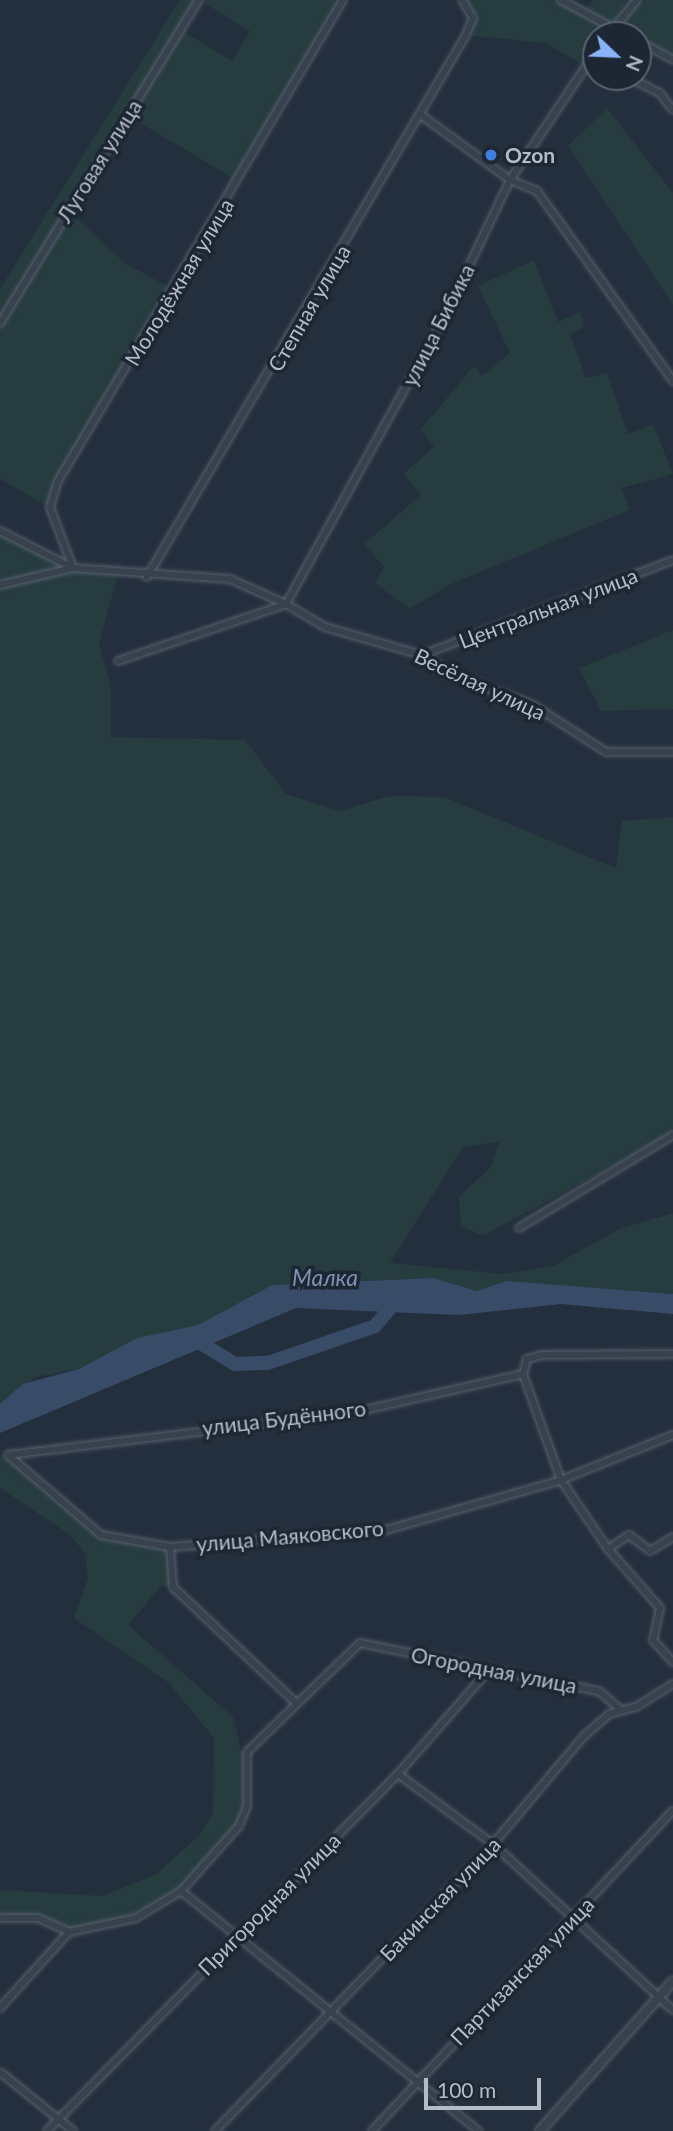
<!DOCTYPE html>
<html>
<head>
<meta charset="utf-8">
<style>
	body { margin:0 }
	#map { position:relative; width:673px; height:2131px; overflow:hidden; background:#242f3e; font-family:Lato,sans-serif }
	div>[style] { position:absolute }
	.green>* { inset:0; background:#263c3f }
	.water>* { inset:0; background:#394c67 }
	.river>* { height:14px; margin:-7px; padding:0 7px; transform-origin:7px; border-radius:7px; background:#394c67 }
	.roads { filter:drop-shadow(0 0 2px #565f6c) drop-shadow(0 0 2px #565f6c) }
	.minor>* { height:6px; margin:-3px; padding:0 3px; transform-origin:3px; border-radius:3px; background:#38414e }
	.tertiary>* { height:8px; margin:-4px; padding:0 4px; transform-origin:4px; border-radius:4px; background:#38414e }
	.dots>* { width:19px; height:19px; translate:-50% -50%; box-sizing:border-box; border:4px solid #1d2633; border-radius:50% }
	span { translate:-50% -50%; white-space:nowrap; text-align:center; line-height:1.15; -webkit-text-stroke:7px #1d2633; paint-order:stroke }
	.poi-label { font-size:21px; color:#b4bcc9; font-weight:700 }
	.left { translate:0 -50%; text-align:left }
	.street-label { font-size:21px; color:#b4bcc9 }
	.water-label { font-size:23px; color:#7c92b1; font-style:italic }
	.north { position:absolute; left:582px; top:21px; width:70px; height:70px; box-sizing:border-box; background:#1d2633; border:2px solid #59626f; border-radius:50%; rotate:113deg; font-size:19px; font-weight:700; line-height:28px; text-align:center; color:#b4bcc9 }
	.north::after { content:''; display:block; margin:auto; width:24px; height:32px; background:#8ab4f8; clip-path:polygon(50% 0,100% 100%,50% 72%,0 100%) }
	.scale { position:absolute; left:424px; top:2078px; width:117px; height:32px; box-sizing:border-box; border:4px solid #b4bcc9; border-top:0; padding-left:9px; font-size:21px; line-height:24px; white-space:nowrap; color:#b4bcc9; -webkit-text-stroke:5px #1d2633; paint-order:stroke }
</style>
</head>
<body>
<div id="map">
	<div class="green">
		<div style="clip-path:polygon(evenodd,180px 0,343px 0,238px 181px,128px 116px,69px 211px,126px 264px,175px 290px,59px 481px,50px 507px,0 479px,0 289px,180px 0,199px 0,250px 31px,232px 61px,181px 30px,199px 0)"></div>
		<div style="clip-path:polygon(462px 0,561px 0,583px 12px,594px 0,673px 0,673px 60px,638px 41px,638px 35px,613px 29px,596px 35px,596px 51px,583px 65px,546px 43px,466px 35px,473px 18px)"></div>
		<div style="clip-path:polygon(607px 108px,673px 193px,673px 305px,568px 146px)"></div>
		<div style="clip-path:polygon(534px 260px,558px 322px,580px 312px,585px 326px,570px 335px,586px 378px,607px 373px,628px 434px,653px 424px,673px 474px,622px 488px,629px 510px,449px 585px,410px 609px,375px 583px,384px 567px,364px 544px,421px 495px,403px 474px,434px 447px,421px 429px,474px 366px,482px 376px,510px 353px,478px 286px)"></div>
		<div style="clip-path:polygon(0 531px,73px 568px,118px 573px,99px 644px,111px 688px,111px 737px,245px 740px,286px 794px,340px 811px,390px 796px,444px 797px,616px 868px,622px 821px,673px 817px,673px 1133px,483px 1236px,461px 1226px,459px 1197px,491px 1167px,499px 1142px,463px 1147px,390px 1263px,503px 1274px,553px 1266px,619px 1229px,673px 1213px,673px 1294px,507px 1281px,477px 1291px,433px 1278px,272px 1285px,198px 1325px,137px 1338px,79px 1369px,36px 1377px,0 1404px)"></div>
		<div style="clip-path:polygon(673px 630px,673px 709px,601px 711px,579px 668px)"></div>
		<div style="clip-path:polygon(8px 1455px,101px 1535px,170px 1547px,173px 1587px,161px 1586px,128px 1625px,233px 1717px,241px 1751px,247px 1752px,247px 1806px,239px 1826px,181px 1891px,101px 1929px,69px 1932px,38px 1918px,0 1918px,0 1890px,103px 1896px,156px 1874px,199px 1836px,213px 1813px,214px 1738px,169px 1683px,74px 1618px,88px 1578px,85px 1553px,69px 1534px,0 1488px,0 1456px)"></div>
	</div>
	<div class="water">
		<div style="clip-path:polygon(433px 1278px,477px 1291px,507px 1281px,673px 1294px,673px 1314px,561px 1304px,459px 1315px,296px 1308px,0 1433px,0 1404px,23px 1384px,79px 1369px,137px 1338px,198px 1325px,272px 1285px)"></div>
	</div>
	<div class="river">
		<div style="left:194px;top:1339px;width:48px;rotate:31.4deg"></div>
		<div style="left:235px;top:1364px;width:33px;rotate:-2deg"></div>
		<div style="left:268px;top:1363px;width:113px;rotate:-19.1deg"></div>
		<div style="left:375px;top:1326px;width:34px;rotate:-50deg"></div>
	</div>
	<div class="roads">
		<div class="minor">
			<div style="left:561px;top:0;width:74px;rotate:28.3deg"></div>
			<div style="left:608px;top:35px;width:45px;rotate:-50.4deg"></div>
			<div style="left:638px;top:41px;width:40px;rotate:28deg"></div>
			<div style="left:628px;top:77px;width:36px;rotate:27deg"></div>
			<div style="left:660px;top:93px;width:21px;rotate:53deg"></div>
			<div style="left:421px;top:115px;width:110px;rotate:36.1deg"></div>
			<div style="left:510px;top:180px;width:29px;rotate:22deg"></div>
			<div style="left:537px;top:191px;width:234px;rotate:54.4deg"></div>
			<div style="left:0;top:323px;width:379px;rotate:-58.4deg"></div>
			<div style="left:0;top:531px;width:82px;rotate:26.9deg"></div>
			<div style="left:73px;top:568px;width:65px;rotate:-110.7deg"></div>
			<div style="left:50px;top:507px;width:27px;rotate:-73deg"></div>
			<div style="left:58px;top:481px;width:559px;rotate:-59.35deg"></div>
			<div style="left:147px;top:577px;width:629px;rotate:-59.52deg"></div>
			<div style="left:466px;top:35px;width:18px;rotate:-68deg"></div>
			<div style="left:473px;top:18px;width:21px;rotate:-121deg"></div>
			<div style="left:0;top:585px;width:75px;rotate:-13.1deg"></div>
			<div style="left:73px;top:568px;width:157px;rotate:4deg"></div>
			<div style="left:230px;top:579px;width:61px;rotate:24.1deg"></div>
			<div style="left:286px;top:604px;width:333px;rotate:-61.1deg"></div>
			<div style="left:447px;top:312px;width:146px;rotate:-64.5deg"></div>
			<div style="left:510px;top:180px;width:155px;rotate:-56.3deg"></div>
			<div style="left:422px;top:655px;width:268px;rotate:-20.7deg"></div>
			<div style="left:118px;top:661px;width:177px;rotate:-18.7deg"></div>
			<div style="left:286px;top:604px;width:45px;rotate:30.5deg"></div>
			<div style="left:325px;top:627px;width:101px;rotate:16.1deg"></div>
			<div style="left:422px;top:655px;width:39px;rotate:32deg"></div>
			<div style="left:455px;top:676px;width:83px;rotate:20.4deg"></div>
			<div style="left:533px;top:705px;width:87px;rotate:32.8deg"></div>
			<div style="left:606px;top:752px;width:67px"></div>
			<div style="left:519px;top:1228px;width:180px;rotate:-31.1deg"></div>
			<div style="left:673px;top:1354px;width:131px;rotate:179.6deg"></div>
			<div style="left:542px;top:1355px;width:16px;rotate:165deg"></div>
			<div style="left:527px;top:1359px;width:16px;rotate:105deg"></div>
			<div style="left:523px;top:1374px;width:180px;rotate:167.2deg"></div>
			<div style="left:347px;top:1414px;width:341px;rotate:173.1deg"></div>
			<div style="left:8px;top:1455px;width:123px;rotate:40.7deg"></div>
			<div style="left:101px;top:1535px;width:70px;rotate:9.9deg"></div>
			<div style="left:170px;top:1547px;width:217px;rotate:-4.5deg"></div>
			<div style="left:386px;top:1530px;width:182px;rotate:-15.9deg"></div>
			<div style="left:561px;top:1480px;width:121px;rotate:-21.9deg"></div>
			<div style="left:523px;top:1374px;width:113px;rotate:70.3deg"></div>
			<div style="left:561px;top:1480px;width:83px;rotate:55.7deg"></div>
			<div style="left:608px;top:1549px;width:79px;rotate:48.6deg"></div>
			<div style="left:660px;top:1608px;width:33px;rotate:102deg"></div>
			<div style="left:653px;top:1640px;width:30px;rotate:48deg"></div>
			<div style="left:170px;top:1547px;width:40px;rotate:85.7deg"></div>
			<div style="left:173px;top:1587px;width:168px;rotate:43.3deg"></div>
			<div style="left:608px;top:1549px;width:25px;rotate:-34deg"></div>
			<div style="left:629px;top:1535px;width:26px;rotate:37deg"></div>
			<div style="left:650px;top:1551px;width:27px;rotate:-31deg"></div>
			<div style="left:398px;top:1774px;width:118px;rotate:36.4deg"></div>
			<div style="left:493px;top:1844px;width:245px;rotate:42.7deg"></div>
			<div style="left:181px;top:1891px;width:382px;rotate:38.9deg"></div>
			<div style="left:0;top:1918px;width:38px"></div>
			<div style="left:38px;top:1918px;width:34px;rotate:24deg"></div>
			<div style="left:0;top:2008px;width:103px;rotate:-47.8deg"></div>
			<div style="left:69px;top:1932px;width:68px;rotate:-11.8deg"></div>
			<div style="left:136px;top:1918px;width:52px;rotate:-31deg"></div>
			<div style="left:181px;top:1891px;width:87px;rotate:-48.3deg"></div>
			<div style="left:239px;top:1826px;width:22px;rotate:-68deg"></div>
			<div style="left:247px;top:1806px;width:54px;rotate:-90deg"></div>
			<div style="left:247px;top:1752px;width:157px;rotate:-44deg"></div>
			<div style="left:360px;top:1643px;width:244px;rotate:11.4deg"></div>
			<div style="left:599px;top:1691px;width:28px;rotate:41deg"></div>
			<div style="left:0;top:2072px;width:94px;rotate:38.9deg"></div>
			<div style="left:47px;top:2131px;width:501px;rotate:-45.49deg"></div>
			<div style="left:398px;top:1774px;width:134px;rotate:-48.9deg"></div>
			<div style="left:215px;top:2131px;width:400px;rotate:-45.9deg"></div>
			<div style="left:493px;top:1844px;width:141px;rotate:-49.9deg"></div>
			<div style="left:584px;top:1736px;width:33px;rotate:-41deg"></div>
			<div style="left:609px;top:1714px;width:28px;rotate:-15deg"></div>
			<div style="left:636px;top:1707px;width:44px;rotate:-31.9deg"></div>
			<div style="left:372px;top:2131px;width:439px;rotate:-46.8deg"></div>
		</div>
		<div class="tertiary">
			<div style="left:540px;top:2131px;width:200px;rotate:-48.4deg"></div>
		</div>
	</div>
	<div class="dots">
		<div style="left:491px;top:155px;background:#3f7fe0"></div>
	</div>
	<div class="poi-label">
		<span class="left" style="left:505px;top:155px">Ozon</span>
	</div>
	<div class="street-label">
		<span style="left:99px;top:161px;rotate:-58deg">Луговая улица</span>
		<span style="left:179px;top:282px;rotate:-59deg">Молодёжная улица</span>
		<span style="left:309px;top:308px;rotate:-60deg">Степная улица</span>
		<span style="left:438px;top:325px;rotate:-63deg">улица Бибика</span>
		<span style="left:548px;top:608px;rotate:-21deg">Центральная улица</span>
		<span style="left:480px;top:684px;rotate:25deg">Весёлая улица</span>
		<span style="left:284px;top:1418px;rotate:-7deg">улица Будённого</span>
		<span style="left:290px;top:1536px;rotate:-5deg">улица Маяковского</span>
		<span style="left:494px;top:1670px;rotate:11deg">Огородная улица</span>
		<span style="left:440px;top:1899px;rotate:-46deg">Бакинская улица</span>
		<span style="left:269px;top:1904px;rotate:-45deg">Пригородная улица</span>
		<span style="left:522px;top:1971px;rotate:-46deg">Партизанская улица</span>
	</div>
	<div class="water-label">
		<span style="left:325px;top:1277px">Малка</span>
	</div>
	<div class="north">N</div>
	<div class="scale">100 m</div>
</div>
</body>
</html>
